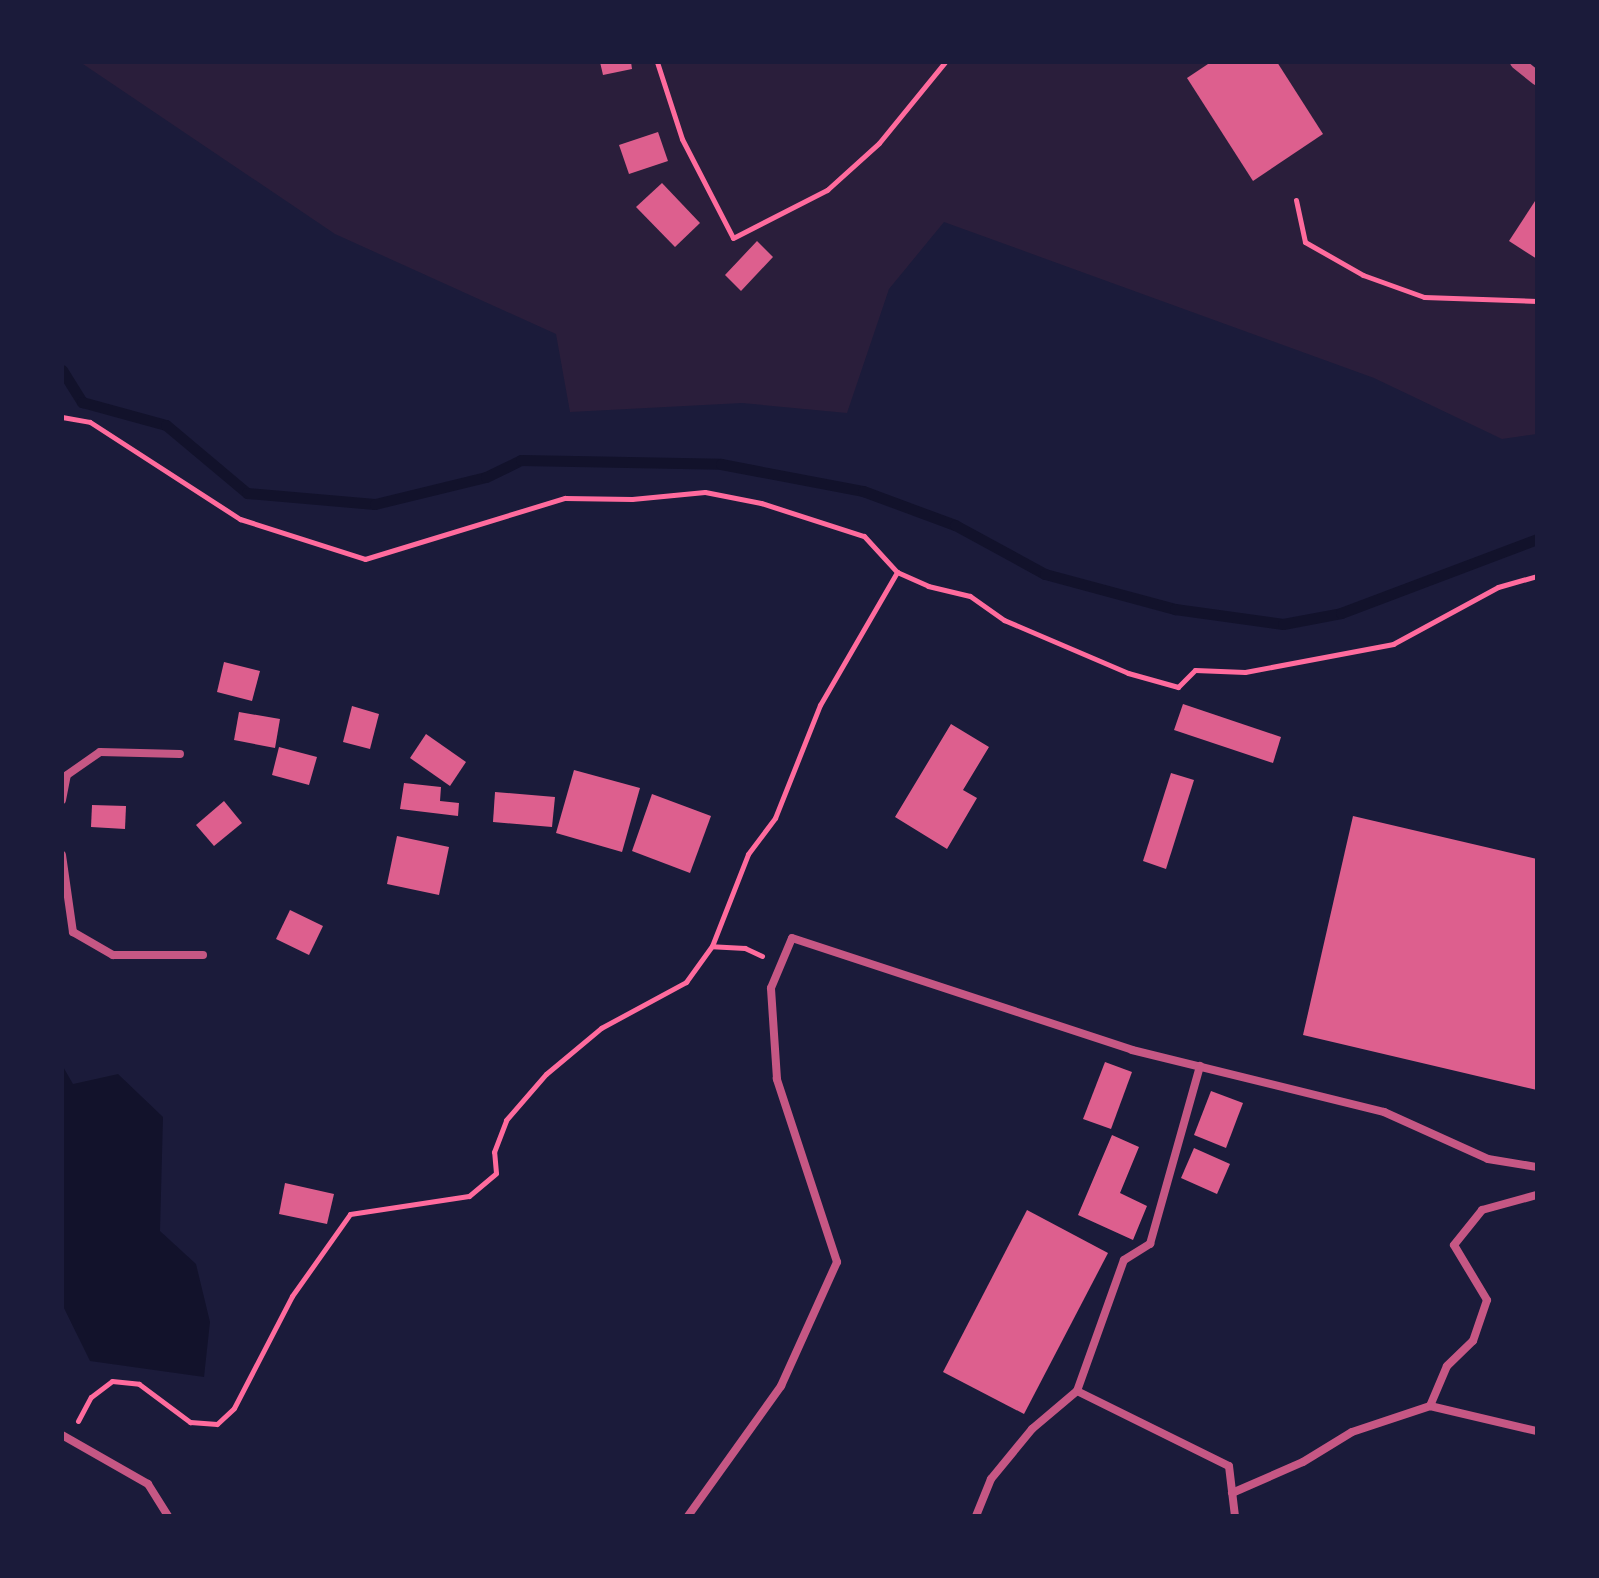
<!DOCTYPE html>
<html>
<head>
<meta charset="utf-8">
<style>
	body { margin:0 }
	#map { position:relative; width:1599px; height:1578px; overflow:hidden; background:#1b1b3a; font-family:Barlow,sans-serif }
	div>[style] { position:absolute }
	.green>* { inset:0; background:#2a1e3b }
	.water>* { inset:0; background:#12122b }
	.stream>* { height:11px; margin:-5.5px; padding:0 5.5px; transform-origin:5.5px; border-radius:5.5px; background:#12122b }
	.building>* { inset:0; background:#dd5f8e }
	.path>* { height:5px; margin:-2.5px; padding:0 2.5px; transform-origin:2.5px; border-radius:2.5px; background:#ff6b9d }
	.minor>* { height:8px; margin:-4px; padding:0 4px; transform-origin:4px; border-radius:4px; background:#c65784 }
	.tertiary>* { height:14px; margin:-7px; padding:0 7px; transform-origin:7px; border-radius:7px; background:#c65784 }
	span { translate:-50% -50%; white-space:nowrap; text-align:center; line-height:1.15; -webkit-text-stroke:6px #1b1b3a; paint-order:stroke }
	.frame { position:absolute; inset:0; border:64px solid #1b1b3a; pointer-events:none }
</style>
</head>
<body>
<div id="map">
	<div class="green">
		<div style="clip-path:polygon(80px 62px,1522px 62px,1537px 73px,1537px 434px,1502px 439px,1374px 378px,944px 222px,889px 289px,847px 413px,742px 403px,570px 412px,556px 334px,335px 234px)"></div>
	</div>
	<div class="water">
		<div style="clip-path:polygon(62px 1065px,73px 1084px,118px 1074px,163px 1117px,160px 1231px,196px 1264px,210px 1322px,204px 1377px,90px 1361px,62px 1304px)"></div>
	</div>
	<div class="stream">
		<div style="left:62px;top:370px;width:38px;rotate:58deg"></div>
		<div style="left:82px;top:402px;width:87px;rotate:15.3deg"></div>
		<div style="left:166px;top:425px;width:106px;rotate:40deg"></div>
		<div style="left:247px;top:493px;width:128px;rotate:4.9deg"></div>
		<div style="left:375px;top:504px;width:114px;rotate:-13.7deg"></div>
		<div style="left:486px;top:477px;width:39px;rotate:-26deg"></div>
		<div style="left:521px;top:460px;width:200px;rotate:1.1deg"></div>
		<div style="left:721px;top:464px;width:145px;rotate:10.8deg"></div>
		<div style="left:863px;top:491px;width:98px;rotate:20.3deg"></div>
		<div style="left:955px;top:525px;width:102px;rotate:28.6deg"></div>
		<div style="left:1045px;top:574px;width:135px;rotate:15.1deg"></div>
		<div style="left:1175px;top:609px;width:109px;rotate:7.9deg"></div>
		<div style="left:1283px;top:624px;width:59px;rotate:-10.7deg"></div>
		<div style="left:1341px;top:613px;width:210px;rotate:-20.7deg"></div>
	</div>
	<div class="building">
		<div style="clip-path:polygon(600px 62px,631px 62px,632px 69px,603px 75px)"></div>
		<div style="clip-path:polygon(1211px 62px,1277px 62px,1323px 134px,1253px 181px,1187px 78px)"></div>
		<div style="clip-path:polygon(658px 132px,668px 161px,629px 174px,619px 145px)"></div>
		<div style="clip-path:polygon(662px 183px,700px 223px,675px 247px,636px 207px)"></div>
		<div style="clip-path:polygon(1537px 198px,1537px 259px,1509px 241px)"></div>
		<div style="clip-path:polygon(757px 241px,773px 257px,741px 291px,725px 275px)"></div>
		<div style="clip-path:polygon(224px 662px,260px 671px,252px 701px,217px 692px)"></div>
		<div style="clip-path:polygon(1183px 704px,1281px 737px,1273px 763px,1174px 730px)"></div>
		<div style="clip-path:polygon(352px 706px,379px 714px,370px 749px,343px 742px)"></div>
		<div style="clip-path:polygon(239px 712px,280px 719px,275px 748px,234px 740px)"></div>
		<div style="clip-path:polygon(951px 724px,989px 747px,963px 790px,977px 798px,947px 849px,895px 817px)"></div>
		<div style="clip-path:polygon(426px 734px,466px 762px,450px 786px,410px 758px)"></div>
		<div style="clip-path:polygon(279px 747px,317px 757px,309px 785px,272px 775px)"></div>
		<div style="clip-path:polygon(574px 770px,640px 788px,622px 852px,556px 833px)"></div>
		<div style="clip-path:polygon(1171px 773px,1194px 780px,1166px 869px,1143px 861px)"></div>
		<div style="clip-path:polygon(404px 783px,441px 787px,440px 801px,459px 803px,458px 816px,400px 809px)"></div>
		<div style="clip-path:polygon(495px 792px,555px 797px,552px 827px,493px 822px)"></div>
		<div style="clip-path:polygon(652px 794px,711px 816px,690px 873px,632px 851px)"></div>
		<div style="clip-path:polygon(224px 801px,242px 823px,214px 846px,196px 825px)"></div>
		<div style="clip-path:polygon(92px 805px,126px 806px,125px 829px,91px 827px)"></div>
		<div style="clip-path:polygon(1353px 816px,1537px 859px,1537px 1090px,1303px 1035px)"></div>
		<div style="clip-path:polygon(397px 836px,449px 847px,439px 895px,387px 884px)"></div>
		<div style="clip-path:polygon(290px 910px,323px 926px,309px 955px,276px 939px)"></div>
		<div style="clip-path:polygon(1105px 1062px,1132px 1072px,1111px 1129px,1083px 1119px)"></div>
		<div style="clip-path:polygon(1211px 1091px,1243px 1103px,1226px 1148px,1194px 1135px)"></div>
		<div style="clip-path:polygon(1112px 1135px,1139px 1147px,1120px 1193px,1147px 1206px,1133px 1240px,1078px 1215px)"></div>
		<div style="clip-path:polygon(1194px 1148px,1230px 1164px,1217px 1194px,1181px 1178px)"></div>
		<div style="clip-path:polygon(285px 1183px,334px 1194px,327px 1224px,279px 1214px)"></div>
		<div style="clip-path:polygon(1027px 1210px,1108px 1253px,1024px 1414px,943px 1372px)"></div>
	</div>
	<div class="path">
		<div style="left:657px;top:62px;width:81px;rotate:72deg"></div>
		<div style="left:682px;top:139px;width:111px;rotate:62.7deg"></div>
		<div style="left:733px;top:238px;width:106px;rotate:-27.1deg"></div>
		<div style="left:827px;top:190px;width:70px;rotate:-42.1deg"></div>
		<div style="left:879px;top:143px;width:104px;rotate:-50.8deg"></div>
		<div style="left:1296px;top:200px;width:43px;rotate:77.9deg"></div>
		<div style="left:1305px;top:242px;width:67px;rotate:29.6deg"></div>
		<div style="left:1363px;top:275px;width:65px;rotate:19.8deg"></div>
		<div style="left:1424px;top:297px;width:113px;rotate:2deg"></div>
		<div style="left:62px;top:417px;width:28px;rotate:10deg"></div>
		<div style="left:90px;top:422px;width:179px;rotate:32.9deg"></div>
		<div style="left:240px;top:519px;width:131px;rotate:17.7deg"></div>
		<div style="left:365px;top:559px;width:209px;rotate:-17deg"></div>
		<div style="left:565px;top:498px;width:67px;rotate:0.9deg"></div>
		<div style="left:632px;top:499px;width:73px;rotate:-5.5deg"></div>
		<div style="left:705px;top:492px;width:57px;rotate:11.1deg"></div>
		<div style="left:761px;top:503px;width:108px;rotate:17.8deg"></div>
		<div style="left:864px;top:536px;width:49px;rotate:47.5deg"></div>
		<div style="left:762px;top:956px;width:19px;rotate:-155deg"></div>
		<div style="left:745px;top:948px;width:33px;rotate:-177deg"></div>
		<div style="left:712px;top:946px;width:99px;rotate:-68.6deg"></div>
		<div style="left:748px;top:854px;width:45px;rotate:-53.1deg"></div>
		<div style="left:775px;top:818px;width:122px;rotate:-68.3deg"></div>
		<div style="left:820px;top:705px;width:154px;rotate:-59.9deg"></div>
		<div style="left:897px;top:572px;width:34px;rotate:24deg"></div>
		<div style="left:928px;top:586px;width:43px;rotate:13.4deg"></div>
		<div style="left:970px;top:596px;width:42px;rotate:35.2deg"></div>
		<div style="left:1004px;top:620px;width:135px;rotate:23.1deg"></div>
		<div style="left:1128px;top:673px;width:52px;rotate:15.6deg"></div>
		<div style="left:1178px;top:687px;width:24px;rotate:-45deg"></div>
		<div style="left:1195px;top:670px;width:50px;rotate:2.3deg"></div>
		<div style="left:1245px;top:672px;width:151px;rotate:-10.7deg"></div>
		<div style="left:1393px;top:644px;width:119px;rotate:-28.5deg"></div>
		<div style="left:1498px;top:587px;width:41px;rotate:-15.8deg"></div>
		<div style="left:78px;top:1421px;width:27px;rotate:-62deg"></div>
		<div style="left:91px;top:1397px;width:26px;rotate:-37deg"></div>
		<div style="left:112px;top:1381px;width:27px;rotate:6deg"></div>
		<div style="left:139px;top:1384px;width:64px;rotate:36.7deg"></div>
		<div style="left:190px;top:1422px;width:27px;rotate:4deg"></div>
		<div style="left:217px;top:1424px;width:23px;rotate:-43deg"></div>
		<div style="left:234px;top:1408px;width:126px;rotate:-62.6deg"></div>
		<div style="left:292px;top:1296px;width:100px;rotate:-54.7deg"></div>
		<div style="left:350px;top:1214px;width:120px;rotate:-8.6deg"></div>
		<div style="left:469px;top:1196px;width:35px;rotate:-40deg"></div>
		<div style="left:496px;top:1173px;width:21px;rotate:-95deg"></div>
		<div style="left:494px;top:1152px;width:34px;rotate:-69deg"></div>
		<div style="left:506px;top:1120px;width:61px;rotate:-49deg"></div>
		<div style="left:546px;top:1074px;width:72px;rotate:-39.9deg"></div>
		<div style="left:601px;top:1028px;width:97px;rotate:-28.4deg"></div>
		<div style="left:686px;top:982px;width:44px;rotate:-54.2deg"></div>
	</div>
	<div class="minor">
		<div style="left:62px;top:800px;width:25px;rotate:-79deg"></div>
		<div style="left:67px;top:775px;width:40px;rotate:-34.9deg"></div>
		<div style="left:100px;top:752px;width:80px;rotate:1.4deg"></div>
		<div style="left:62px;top:855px;width:78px;rotate:81.9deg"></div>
		<div style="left:73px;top:932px;width:46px;rotate:29.9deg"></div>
		<div style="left:113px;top:955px;width:90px"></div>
		<div style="left:1077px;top:1391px;width:169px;rotate:26.3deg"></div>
		<div style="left:1229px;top:1466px;width:50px;rotate:83.2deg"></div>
		<div style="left:1430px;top:1406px;width:43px;rotate:-67deg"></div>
		<div style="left:1447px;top:1366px;width:36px;rotate:-44deg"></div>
		<div style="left:1473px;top:1341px;width:43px;rotate:-71.1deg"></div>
		<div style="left:1487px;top:1300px;width:64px;rotate:-121deg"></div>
		<div style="left:1454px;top:1245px;width:45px;rotate:-51.3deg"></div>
		<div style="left:1482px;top:1210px;width:57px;rotate:-15.3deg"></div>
		<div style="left:62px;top:1435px;width:99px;rotate:29.7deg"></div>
		<div style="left:148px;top:1484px;width:38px;rotate:58deg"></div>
		<div style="left:1232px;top:1493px;width:77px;rotate:-23.6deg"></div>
		<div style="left:1303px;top:1462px;width:57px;rotate:-31.5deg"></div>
		<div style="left:1352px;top:1432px;width:82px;rotate:-18.4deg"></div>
		<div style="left:1430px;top:1406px;width:110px;rotate:13.2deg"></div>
		<div style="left:688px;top:1516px;width:160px;rotate:-54.4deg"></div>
		<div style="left:781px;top:1386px;width:136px;rotate:-65.7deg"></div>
		<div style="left:837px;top:1262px;width:193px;rotate:-108.2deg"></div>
		<div style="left:777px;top:1079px;width:91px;rotate:-93.8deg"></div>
		<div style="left:771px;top:988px;width:54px;rotate:-67.2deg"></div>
		<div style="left:792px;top:938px;width:358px;rotate:18.2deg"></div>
		<div style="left:1132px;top:1050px;width:260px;rotate:13.8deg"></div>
		<div style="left:1384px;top:1112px;width:114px;rotate:24.3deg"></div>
		<div style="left:1488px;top:1159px;width:50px;rotate:9.3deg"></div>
		<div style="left:976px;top:1516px;width:40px;rotate:-68deg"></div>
		<div style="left:991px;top:1479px;width:65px;rotate:-50.6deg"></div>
		<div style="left:1032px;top:1429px;width:59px;rotate:-40.2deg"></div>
		<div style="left:1077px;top:1391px;width:139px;rotate:-70.3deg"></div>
		<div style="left:1124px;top:1260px;width:31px;rotate:-32deg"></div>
		<div style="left:1150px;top:1244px;width:185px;rotate:-74.3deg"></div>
	</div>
	<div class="tertiary">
		<div style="left:1517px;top:62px;width:26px;rotate:39deg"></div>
	</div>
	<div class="frame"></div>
</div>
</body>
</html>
